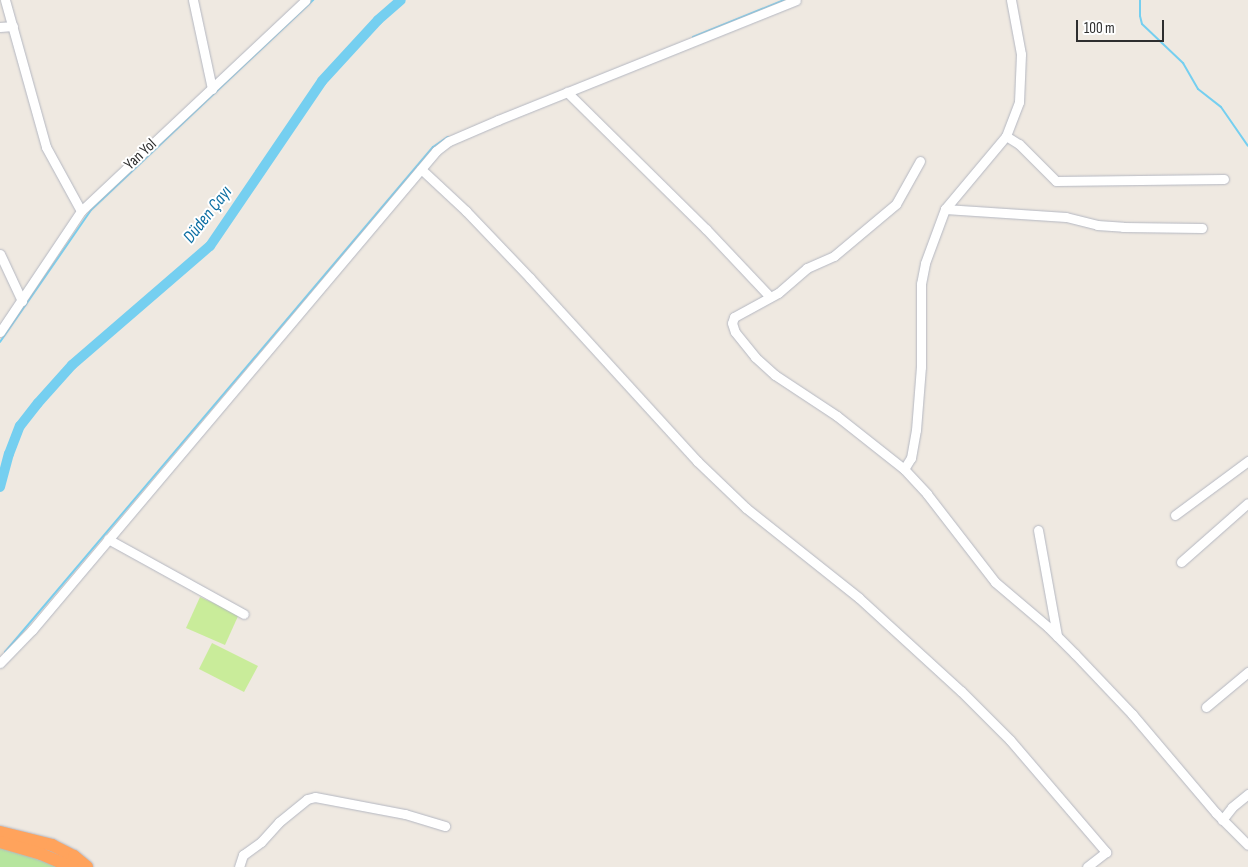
<!DOCTYPE html>
<html>
<head>
<meta charset="utf-8">
<style>
	body { margin:0 }
	#map { position:relative; width:1248px; height:867px; overflow:hidden; background:#efe9e1; font-family:"Sofia Sans Condensed",sans-serif }
	div>[style] { position:absolute }
	.green>* { inset:0; background:#b6e59e }
	.pitch>* { inset:0; background:#c9ec9a }
	.stream>* { height:2px; margin:-1px; padding:0 1px; transform-origin:1px; border-radius:1px; background:#75cff0 }
	.river>* { height:10px; margin:-5px; padding:0 5px; transform-origin:5px; border-radius:5px; background:#75cff0 }
	.roads { filter:drop-shadow(0 0 1px #b4b7c1) drop-shadow(0 0 1px #b4b7c1) }
	.minor>* { height:9px; margin:-4.5px; padding:0 4.5px; transform-origin:4.5px; border-radius:4.5px; background:#fff }
	.highway>* { height:12px; margin:-6px; padding:0 6px; transform-origin:6px; border-radius:6px; background:#ffa35c }
	span { translate:-50% -50%; white-space:nowrap; text-align:center; line-height:1.15; -webkit-text-stroke:4px #fff; paint-order:stroke }
	.street-label { font-size:16px; color:#2e2e2e }
	.water-label { font-size:18px; color:#0d6fa3; font-style:italic }
	.scale { position:absolute; left:1076px; top:20px; width:88px; height:22px; box-sizing:border-box; border:2px solid #2e2e2e; border-top:0; padding-left:6px; font-size:15px; line-height:18px; white-space:nowrap; color:#2e2e2e; -webkit-text-stroke:4px #fff; paint-order:stroke }
</style>
</head>
<body>
<div id="map">
	<div class="green">
		<div style="clip-path:polygon(0 848px,22px 854px,60px 867px,0 867px)"></div>
	</div>
	<div class="pitch">
		<div style="clip-path:polygon(200px 597px,239px 614px,225px 645px,186px 628px)"></div>
		<div style="clip-path:polygon(212px 643px,258px 666px,244px 692px,199px 669px)"></div>
	</div>
	<div class="stream">
		<div style="left:1140px;top:0;width:16px;rotate:90deg"></div>
		<div style="left:1140px;top:16px;width:8px;rotate:76deg"></div>
		<div style="left:1142px;top:24px;width:57px;rotate:43.6deg"></div>
		<div style="left:1183px;top:63px;width:30px;rotate:60deg"></div>
		<div style="left:1198px;top:89px;width:29px;rotate:38deg"></div>
		<div style="left:1221px;top:107px;width:47px;rotate:55.3deg"></div>
		<div style="left:693px;top:37px;width:98px;rotate:-22.1deg"></div>
		<div style="left:0;top:342px;width:160px;rotate:-55.4deg"></div>
		<div style="left:91px;top:210px;width:306px;rotate:-43.4deg"></div>
		<div style="left:5px;top:652px;width:662px;rotate:-49.72deg"></div>
		<div style="left:433px;top:147px;width:18px;rotate:-34deg"></div>
	</div>
	<div class="river">
		<div style="left:0;top:487px;width:34px;rotate:-75deg"></div>
		<div style="left:9px;top:454px;width:30px;rotate:-69deg"></div>
		<div style="left:20px;top:426px;width:29px;rotate:-52deg"></div>
		<div style="left:38px;top:403px;width:51px;rotate:-48.2deg"></div>
		<div style="left:72px;top:365px;width:182px;rotate:-40.8deg"></div>
		<div style="left:210px;top:246px;width:199px;rotate:-55.8deg"></div>
		<div style="left:322px;top:81px;width:83px;rotate:-47.4deg"></div>
		<div style="left:378px;top:20px;width:30px;rotate:-41deg"></div>
	</div>
	<div class="roads">
		<div class="minor">
			<div style="left:5px;top:0;width:153px;rotate:74.4deg"></div>
			<div style="left:46px;top:147px;width:73px;rotate:61.3deg"></div>
			<div style="left:193px;top:0;width:91px;rotate:77.9deg"></div>
			<div style="left:0;top:27px;width:13px;rotate:-4deg"></div>
			<div style="left:567px;top:92px;width:195px;rotate:44.6deg"></div>
			<div style="left:706px;top:229px;width:93px;rotate:46.7deg"></div>
			<div style="left:1006px;top:136px;width:15px;rotate:32deg"></div>
			<div style="left:1019px;top:144px;width:52px;rotate:45deg"></div>
			<div style="left:1056px;top:181px;width:168px;rotate:-0.7deg"></div>
			<div style="left:920px;top:161px;width:49px;rotate:119.2deg"></div>
			<div style="left:896px;top:204px;width:81px;rotate:140deg"></div>
			<div style="left:834px;top:256px;width:30px;rotate:156deg"></div>
			<div style="left:807px;top:268px;width:38px;rotate:139deg"></div>
			<div style="left:778px;top:293px;width:50px;rotate:151.4deg"></div>
			<div style="left:734px;top:317px;width:6px;rotate:108deg"></div>
			<div style="left:732px;top:323px;width:9px;rotate:72deg"></div>
			<div style="left:735px;top:332px;width:32px;rotate:51deg"></div>
			<div style="left:755px;top:357px;width:27px;rotate:42deg"></div>
			<div style="left:775px;top:375px;width:74px;rotate:33.5deg"></div>
			<div style="left:837px;top:416px;width:85px;rotate:38.3deg"></div>
			<div style="left:904px;top:469px;width:34px;rotate:47deg"></div>
			<div style="left:927px;top:494px;width:111px;rotate:52.3deg"></div>
			<div style="left:995px;top:582px;width:70px;rotate:40.3deg"></div>
			<div style="left:1048px;top:627px;width:38px;rotate:45deg"></div>
			<div style="left:1075px;top:654px;width:83px;rotate:46.5deg"></div>
			<div style="left:1132px;top:714px;width:130px;rotate:49.7deg"></div>
			<div style="left:1216px;top:813px;width:45px;rotate:45deg"></div>
			<div style="left:421px;top:169px;width:62px;rotate:43deg"></div>
			<div style="left:466px;top:211px;width:93px;rotate:46.3deg"></div>
			<div style="left:530px;top:278px;width:248px;rotate:47.6deg"></div>
			<div style="left:697px;top:461px;width:68px;rotate:43.8deg"></div>
			<div style="left:746px;top:508px;width:144px;rotate:38.5deg"></div>
			<div style="left:859px;top:598px;width:138px;rotate:42.4deg"></div>
			<div style="left:961px;top:691px;width:69px;rotate:45deg"></div>
			<div style="left:1010px;top:740px;width:148px;rotate:49.4deg"></div>
			<div style="left:1106px;top:852px;width:24px;rotate:142deg"></div>
			<div style="left:945px;top:209px;width:121px;rotate:3.8deg"></div>
			<div style="left:1066px;top:217px;width:32px;rotate:14deg"></div>
			<div style="left:1097px;top:225px;width:26px;rotate:4deg"></div>
			<div style="left:1123px;top:227px;width:79px;rotate:0.7deg"></div>
			<div style="left:0;top:254px;width:52px;rotate:64.9deg"></div>
			<div style="left:0;top:332px;width:146px;rotate:-56.2deg"></div>
			<div style="left:81px;top:211px;width:308px;rotate:-43.2deg"></div>
			<div style="left:904px;top:469px;width:13px;rotate:-58deg"></div>
			<div style="left:911px;top:458px;width:28px;rotate:-80deg"></div>
			<div style="left:916px;top:430px;width:63px;rotate:-85.5deg"></div>
			<div style="left:921px;top:367px;width:83px;rotate:-90deg"></div>
			<div style="left:921px;top:284px;width:21px;rotate:-79deg"></div>
			<div style="left:925px;top:263px;width:58px;rotate:-69.7deg"></div>
			<div style="left:945px;top:209px;width:95px;rotate:-50.1deg"></div>
			<div style="left:1006px;top:136px;width:36px;rotate:-69deg"></div>
			<div style="left:1019px;top:102px;width:48px;rotate:-87.6deg"></div>
			<div style="left:1021px;top:54px;width:55px;rotate:-100.5deg"></div>
			<div style="left:1175px;top:515px;width:91px;rotate:-36.5deg"></div>
			<div style="left:1038px;top:530px;width:108px;rotate:79.8deg"></div>
			<div style="left:108px;top:539px;width:155px;rotate:28.9deg"></div>
			<div style="left:1181px;top:562px;width:89px;rotate:-41.4deg"></div>
			<div style="left:0;top:663px;width:46px;rotate:-45.9deg"></div>
			<div style="left:32px;top:630px;width:627px;rotate:-49.85deg"></div>
			<div style="left:436px;top:151px;width:16px;rotate:-38deg"></div>
			<div style="left:449px;top:141px;width:53px;rotate:-23.2deg"></div>
			<div style="left:498px;top:120px;width:321px;rotate:-21.9deg"></div>
			<div style="left:1206px;top:707px;width:55px;rotate:-39.8deg"></div>
			<div style="left:1222px;top:820px;width:16px;rotate:-52deg"></div>
			<div style="left:1232px;top:807px;width:21px;rotate:-39deg"></div>
			<div style="left:239px;top:867px;width:13px;rotate:-72deg"></div>
			<div style="left:243px;top:855px;width:22px;rotate:-36deg"></div>
			<div style="left:261px;top:842px;width:27px;rotate:-48deg"></div>
			<div style="left:279px;top:822px;width:36px;rotate:-39deg"></div>
			<div style="left:307px;top:799px;width:8px;rotate:-14deg"></div>
			<div style="left:315px;top:797px;width:92px;rotate:10.7deg"></div>
			<div style="left:405px;top:814px;width:42px;rotate:16.7deg"></div>
		</div>
		<div class="highway">
			<div style="left:0;top:832px;width:54px;rotate:14deg"></div>
			<div style="left:52px;top:845px;width:25px;rotate:27deg"></div>
			<div style="left:74px;top:856px;width:17px;rotate:40deg"></div>
			<div style="left:0;top:842px;width:43px;rotate:16.3deg"></div>
			<div style="left:41px;top:854px;width:34px;rotate:23deg"></div>
		</div>
	</div>
	<div class="street-label">
		<span style="left:141px;top:155px;rotate:-43deg">Yan Yol</span>
	</div>
	<div class="water-label">
		<span style="left:208px;top:215px;rotate:-52deg">Düden Çayı</span>
	</div>
	<div class="scale">100 m</div>
</div>
</body>
</html>
